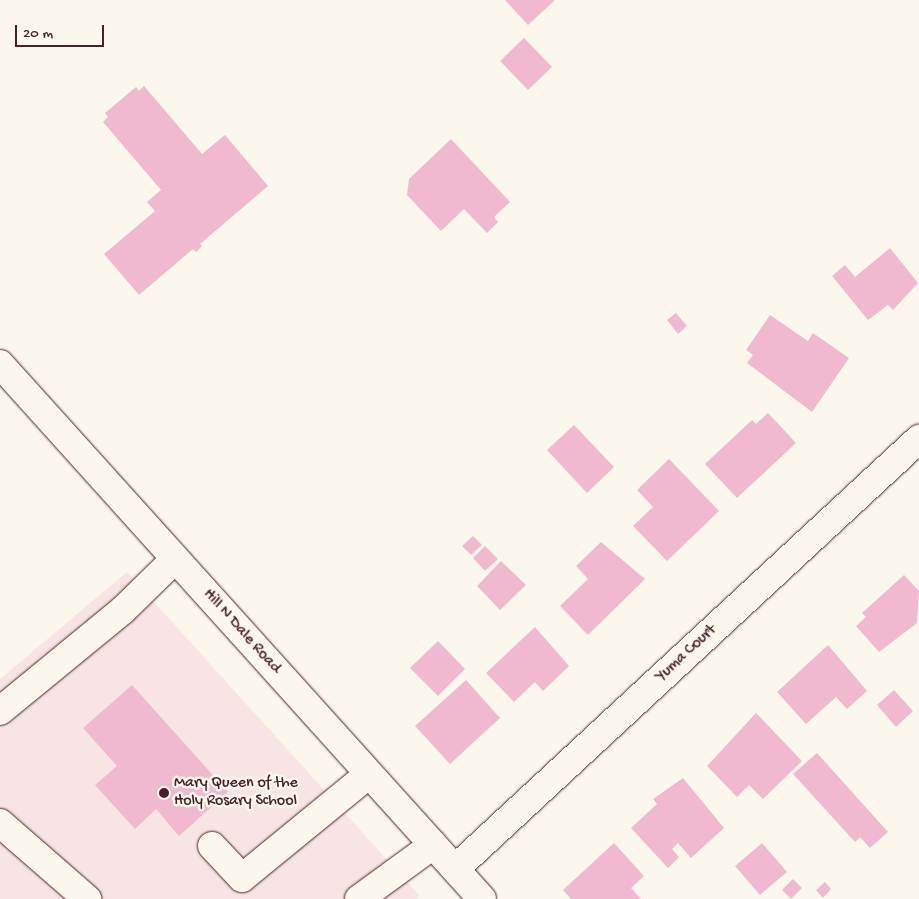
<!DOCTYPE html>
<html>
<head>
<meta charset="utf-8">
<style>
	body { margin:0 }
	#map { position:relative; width:919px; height:899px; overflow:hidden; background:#fbf7ec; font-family:"Gochi Hand",sans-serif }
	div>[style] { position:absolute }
	.built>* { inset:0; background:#f8e4e4 }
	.building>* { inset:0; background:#f1b9d0 }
	.roads { filter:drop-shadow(0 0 1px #4a1f2b) drop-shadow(0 0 1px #4a1f2b) }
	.minor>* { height:28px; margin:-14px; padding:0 14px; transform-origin:14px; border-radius:14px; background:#fbf7ec }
	.dots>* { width:14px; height:14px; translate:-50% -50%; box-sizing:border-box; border:2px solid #fbf7ec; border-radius:50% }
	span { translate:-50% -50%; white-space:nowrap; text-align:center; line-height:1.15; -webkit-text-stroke:5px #fbf7ec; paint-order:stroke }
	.street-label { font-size:16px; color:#4a1f2b }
	.poi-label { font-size:16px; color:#4a1f2b }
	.left { translate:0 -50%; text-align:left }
	.scale { position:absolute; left:15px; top:25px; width:89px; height:22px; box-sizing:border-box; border:2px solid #4a1f2b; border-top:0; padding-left:6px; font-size:15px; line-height:18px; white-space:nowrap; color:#4a1f2b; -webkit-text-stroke:4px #fbf7ec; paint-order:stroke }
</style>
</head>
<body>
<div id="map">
	<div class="built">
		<div style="clip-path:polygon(127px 572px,419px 895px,416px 899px,0 899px,0 679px)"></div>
	</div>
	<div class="building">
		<div style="clip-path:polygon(505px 0,555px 0,528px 25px)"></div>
		<div style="clip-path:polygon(524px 38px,552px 67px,528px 90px,500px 61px)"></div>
		<div style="clip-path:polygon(144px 86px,202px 154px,225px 135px,268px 186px,200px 244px,202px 246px,196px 252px,193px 249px,139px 295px,104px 254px,155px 211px,147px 202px,161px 190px,103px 122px,108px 117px,105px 113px,136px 87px,139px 91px)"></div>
		<div style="clip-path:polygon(451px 139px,510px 202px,494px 217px,498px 222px,487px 233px,464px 209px,441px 231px,407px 195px,409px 179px)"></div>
		<div style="clip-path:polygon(890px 248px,918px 283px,893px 310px,888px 305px,868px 320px,832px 276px,845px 265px,855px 277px)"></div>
		<div style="clip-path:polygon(676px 313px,687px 326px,678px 334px,667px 320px)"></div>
		<div style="clip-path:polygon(770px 315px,808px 341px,813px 333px,849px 358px,812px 412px,747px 363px,753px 355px,746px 350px)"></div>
		<div style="clip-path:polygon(768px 413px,796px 443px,737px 498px,705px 464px,752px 420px,756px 424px)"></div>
		<div style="clip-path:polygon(574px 425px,614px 467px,587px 493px,547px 450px)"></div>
		<div style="clip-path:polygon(669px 459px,719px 511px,667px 561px,633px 526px,653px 507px,637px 490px)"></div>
		<div style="clip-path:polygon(473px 536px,482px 545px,471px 555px,462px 546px)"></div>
		<div style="clip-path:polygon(601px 542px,645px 579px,588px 635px,560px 606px,588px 579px,576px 566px)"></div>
		<div style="clip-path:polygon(485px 546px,498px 559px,485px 571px,473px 558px)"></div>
		<div style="clip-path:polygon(501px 561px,526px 585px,500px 610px,477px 586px)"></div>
		<div style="clip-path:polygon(904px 575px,919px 591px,917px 623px,879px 652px,856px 626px,866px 617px,862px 613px)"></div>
		<div style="clip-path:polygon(535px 627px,569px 666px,543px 691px,535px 682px,514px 702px,486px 673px)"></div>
		<div style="clip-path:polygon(438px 641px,465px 669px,438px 696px,410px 668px)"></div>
		<div style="clip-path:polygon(828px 645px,867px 691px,847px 709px,836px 697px,806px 724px,777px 692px)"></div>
		<div style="clip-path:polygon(466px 680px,500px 718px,450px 764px,415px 726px)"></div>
		<div style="clip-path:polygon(132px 685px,228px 792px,179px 836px,156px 809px,135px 829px,95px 785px,117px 766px,83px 728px)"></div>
		<div style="clip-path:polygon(894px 690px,913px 711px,896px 727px,877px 705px)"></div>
		<div style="clip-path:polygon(756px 713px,802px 761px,763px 799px,749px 785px,737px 797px,707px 766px)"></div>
		<div style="clip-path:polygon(817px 753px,888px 832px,870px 848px,860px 837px,855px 842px,793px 774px)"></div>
		<div style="clip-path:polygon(683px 778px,724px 828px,691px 858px,678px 843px,672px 849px,679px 857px,668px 868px,631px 828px,657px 804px,653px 799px)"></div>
		<div style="clip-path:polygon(614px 843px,644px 876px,631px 888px,641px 899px,571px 899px,563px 890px)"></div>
		<div style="clip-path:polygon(762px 843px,787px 872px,760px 895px,735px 866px)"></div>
		<div style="clip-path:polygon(793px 879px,802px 888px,791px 899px,782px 890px)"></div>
		<div style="clip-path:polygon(825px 882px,831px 889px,823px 898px,816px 890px)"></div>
	</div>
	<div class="roads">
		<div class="minor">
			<div style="left:0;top:364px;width:720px;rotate:47.98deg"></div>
			<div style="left:0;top:711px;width:159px;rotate:-39.4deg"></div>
			<div style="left:123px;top:610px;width:73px;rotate:-44.4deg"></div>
			<div style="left:0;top:823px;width:116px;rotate:41.1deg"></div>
			<div style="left:212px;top:846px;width:44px;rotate:46.8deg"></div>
			<div style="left:242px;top:878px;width:164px;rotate:-39.3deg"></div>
			<div style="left:455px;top:869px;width:633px;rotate:-42.82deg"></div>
			<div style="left:359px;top:899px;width:92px;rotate:-36.1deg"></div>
		</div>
	</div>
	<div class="dots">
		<div style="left:164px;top:793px;background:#4a1f2b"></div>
	</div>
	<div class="street-label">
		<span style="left:241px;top:632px;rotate:48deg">Hill N Dale Road</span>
		<span style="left:687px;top:654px;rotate:-43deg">Yuma Court</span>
	</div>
	<div class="poi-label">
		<span class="left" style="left:174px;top:793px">Mary Queen of the<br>Holy Rosary School</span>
	</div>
	<div class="scale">20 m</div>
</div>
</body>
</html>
